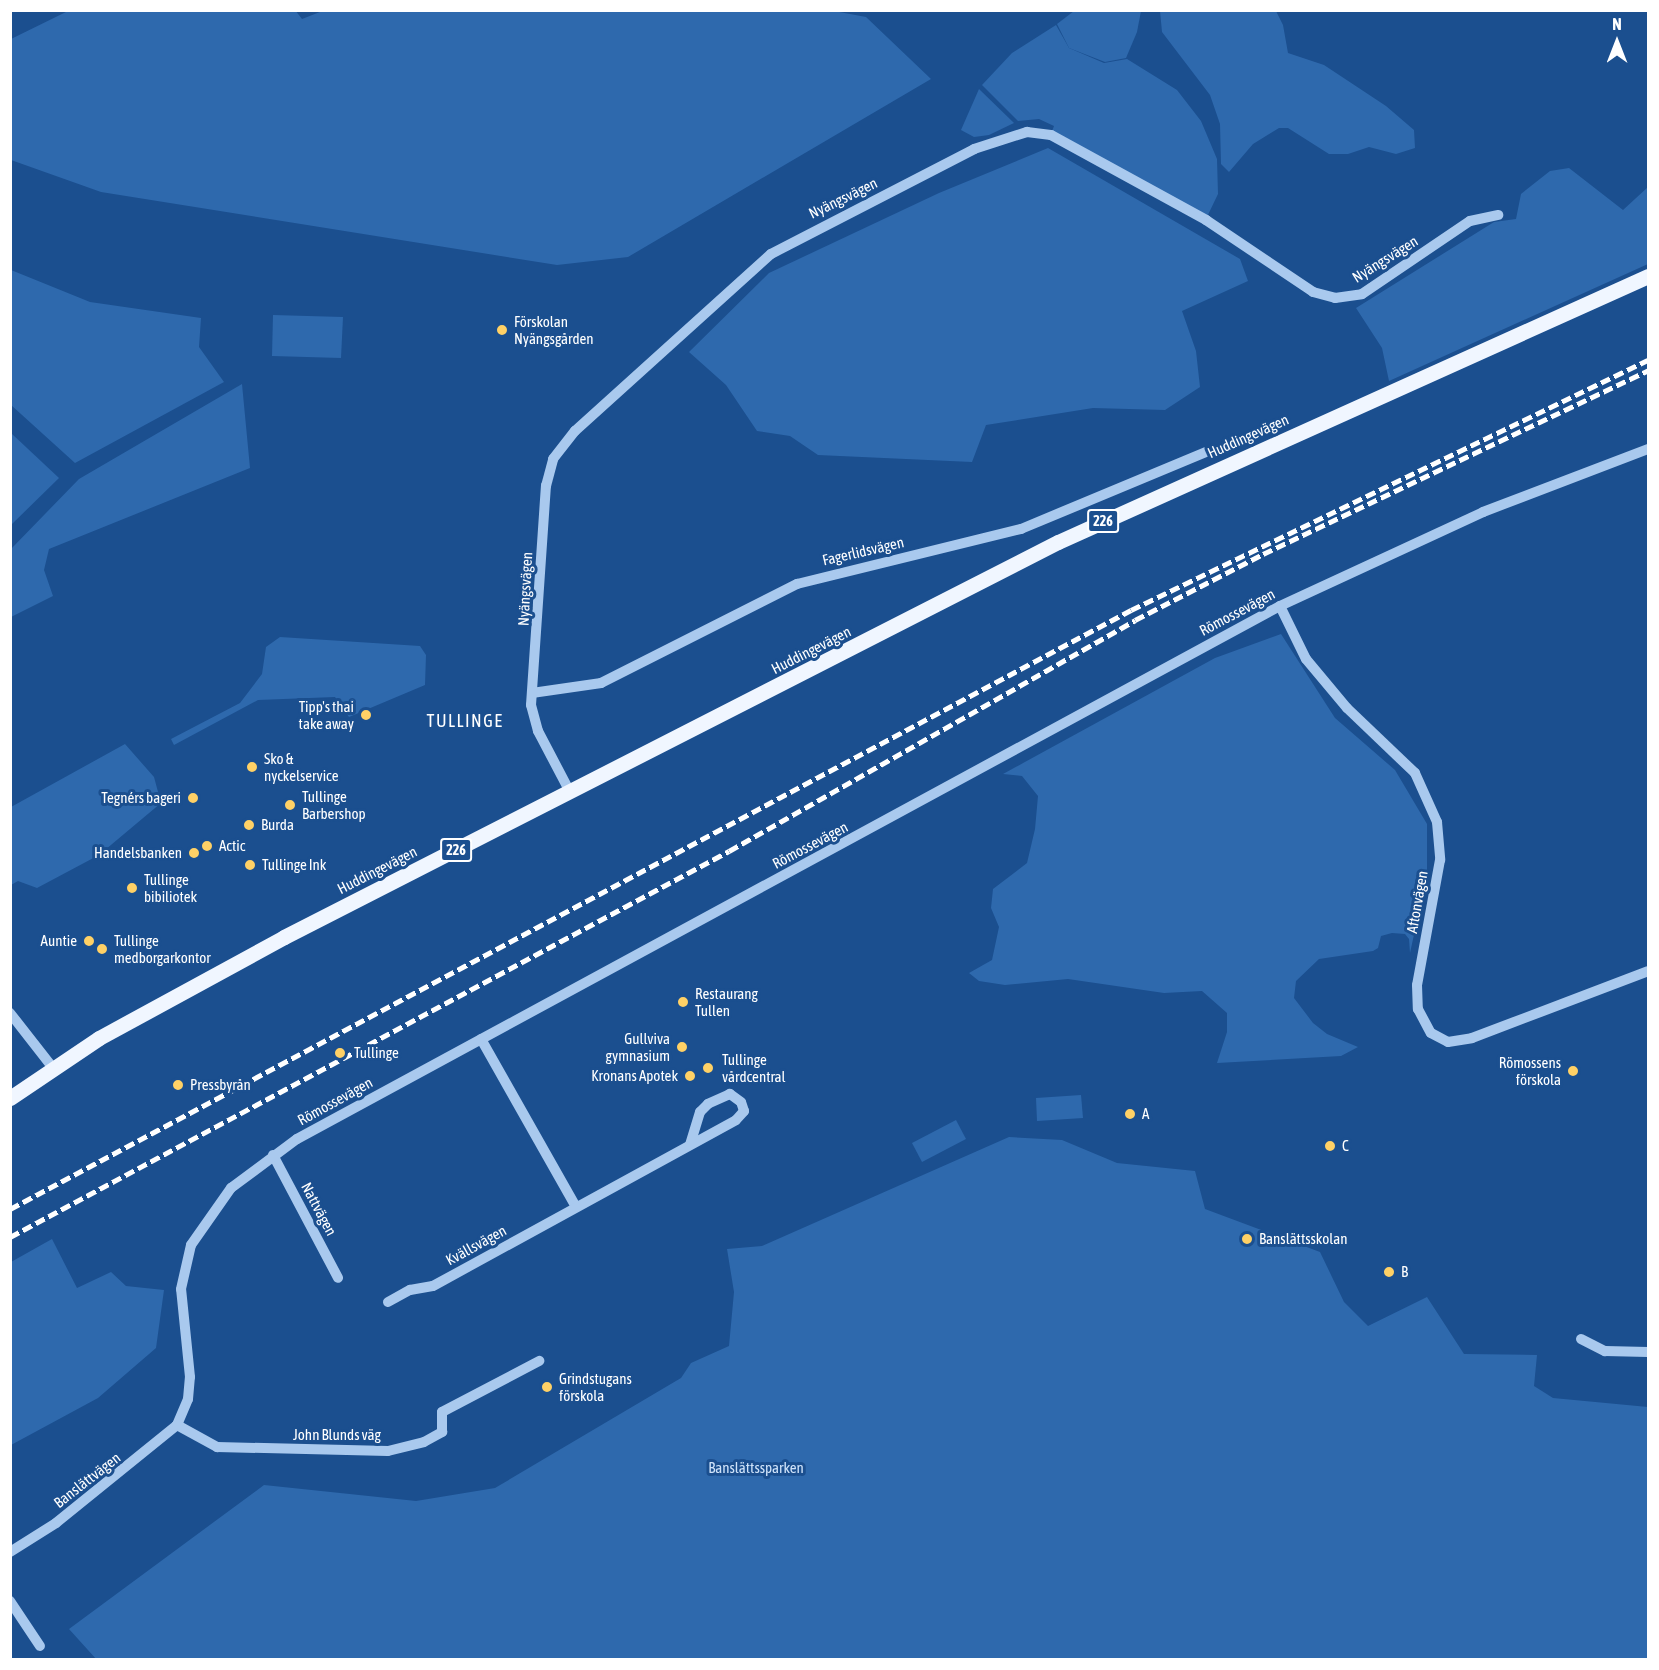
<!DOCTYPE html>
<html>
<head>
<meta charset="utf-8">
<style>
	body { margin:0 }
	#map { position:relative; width:1659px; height:1670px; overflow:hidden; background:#1b4f8f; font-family:"Asap Condensed",sans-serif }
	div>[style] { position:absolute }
	.green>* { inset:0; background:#2e69ad }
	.minor>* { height:10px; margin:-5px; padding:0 5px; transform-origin:5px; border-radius:5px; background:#a9c9ee }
	.major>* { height:15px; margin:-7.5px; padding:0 7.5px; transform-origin:7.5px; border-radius:7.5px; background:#f0f6ff }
	.rail>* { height:4.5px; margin-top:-2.25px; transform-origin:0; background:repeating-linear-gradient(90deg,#fff 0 10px,transparent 0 14.5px) }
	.dots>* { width:16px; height:16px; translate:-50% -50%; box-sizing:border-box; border:3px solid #1b4f8f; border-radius:50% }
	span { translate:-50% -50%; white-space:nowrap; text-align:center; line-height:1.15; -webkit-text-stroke:6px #1b4f8f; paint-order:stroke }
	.shield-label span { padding:2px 4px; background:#1b4f8f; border:2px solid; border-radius:4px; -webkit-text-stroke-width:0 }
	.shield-label { font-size:14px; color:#fff; font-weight:700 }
	.street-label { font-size:15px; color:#fff }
	.poi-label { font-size:15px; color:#fff }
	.left { translate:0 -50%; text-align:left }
	.right { translate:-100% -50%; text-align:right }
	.park-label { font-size:15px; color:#cfe3fa }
	.quarter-label { font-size:18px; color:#fff; letter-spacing:1.5px }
	.frame { position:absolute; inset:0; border:12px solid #fff; pointer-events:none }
	.north { position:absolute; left:1587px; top:12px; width:60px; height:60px; -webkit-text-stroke:4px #1b4f8f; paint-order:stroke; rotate:0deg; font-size:16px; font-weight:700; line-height:24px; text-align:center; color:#fff }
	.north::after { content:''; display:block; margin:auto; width:21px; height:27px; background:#fff; clip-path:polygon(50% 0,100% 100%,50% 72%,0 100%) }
</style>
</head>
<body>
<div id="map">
	<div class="green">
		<div style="clip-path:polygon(68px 11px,295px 10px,302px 19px,325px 10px,834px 11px,866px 17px,931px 79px,628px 257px,557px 265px,101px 192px,11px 160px,11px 39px)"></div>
		<div style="clip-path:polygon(1074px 11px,1141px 11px,1137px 32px,1126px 58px,1105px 62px,1069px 48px,1057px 24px)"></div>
		<div style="clip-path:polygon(1160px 11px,1276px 11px,1283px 25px,1288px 53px,1324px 65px,1386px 106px,1414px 130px,1415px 148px,1396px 154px,1369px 147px,1348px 154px,1329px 154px,1288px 128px,1279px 128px,1253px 144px,1229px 172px,1221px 164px,1220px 124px,1210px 95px,1162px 32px)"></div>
		<div style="clip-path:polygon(1056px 25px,1069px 48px,1104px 63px,1127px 59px,1177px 90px,1201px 121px,1217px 159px,1218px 194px,1206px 219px,1051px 134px,1054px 126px,1039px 119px,1018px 121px,982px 85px,1012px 53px)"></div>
		<div style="clip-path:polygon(979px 89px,1014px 123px,989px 135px,974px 137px,961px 130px)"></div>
		<div style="clip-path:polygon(1048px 148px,1240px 259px,1248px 281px,1182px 311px,1196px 351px,1200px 387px,1165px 410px,1093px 408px,986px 425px,972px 462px,818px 455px,790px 436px,757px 431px,726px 385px,689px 352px,769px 273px,939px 193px)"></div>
		<div style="clip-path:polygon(1569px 168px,1623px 210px,1648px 187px,1648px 264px,1389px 381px,1382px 348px,1356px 308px,1494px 222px,1516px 219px,1521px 194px,1550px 171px)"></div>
		<div style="clip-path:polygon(11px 270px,90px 302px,201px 318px,199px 347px,224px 382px,75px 463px,11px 405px)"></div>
		<div style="clip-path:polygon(273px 315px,343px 317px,341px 358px,272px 356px)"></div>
		<div style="clip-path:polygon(242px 384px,250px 468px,49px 549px,44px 570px,53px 596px,11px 617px,11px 549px,79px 479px)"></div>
		<div style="clip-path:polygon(11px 433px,59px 478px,11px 525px,10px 525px)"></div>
		<div style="clip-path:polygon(1281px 634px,1335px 718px,1395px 770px,1427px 824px,1427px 875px,1410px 953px,1409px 939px,1405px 934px,1392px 933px,1381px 936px,1378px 948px,1373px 951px,1319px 959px,1296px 981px,1294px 998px,1313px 1023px,1327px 1034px,1358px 1047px,1341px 1056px,1217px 1063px,1227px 1032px,1227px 1013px,1202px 991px,1164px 993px,1068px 979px,1005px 985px,979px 981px,969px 973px,992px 960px,999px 927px,991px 908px,993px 889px,1027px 863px,1035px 829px,1038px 796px,1022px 776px,1003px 774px,1215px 658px)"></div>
		<div style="clip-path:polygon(280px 637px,420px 646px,426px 655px,425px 685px,349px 717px,335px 697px,258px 700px,174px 745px,171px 739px,240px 703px,262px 674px,266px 647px)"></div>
		<div style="clip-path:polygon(125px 744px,154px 777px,161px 803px,99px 855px,37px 888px,18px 881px,11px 885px,11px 807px)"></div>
		<div style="clip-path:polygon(1081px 1095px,1083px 1118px,1037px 1121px,1036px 1098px)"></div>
		<div style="clip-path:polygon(956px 1120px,966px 1139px,922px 1162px,912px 1143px)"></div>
		<div style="clip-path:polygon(1009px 1137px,1062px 1140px,1117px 1163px,1195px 1171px,1205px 1209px,1320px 1252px,1344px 1302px,1368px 1326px,1427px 1297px,1464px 1354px,1537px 1355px,1534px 1386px,1553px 1398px,1648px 1407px,1648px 1659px,97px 1660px,69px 1629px,264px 1485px,416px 1501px,495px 1488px,681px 1378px,691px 1363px,729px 1346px,734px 1292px,727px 1249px,762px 1246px)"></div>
		<div style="clip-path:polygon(52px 1239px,77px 1288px,111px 1272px,126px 1286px,164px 1290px,156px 1348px,98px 1398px,11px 1445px,11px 1262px)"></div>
	</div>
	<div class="minor">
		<div style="left:1280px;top:606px;width:59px;rotate:63.9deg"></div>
		<div style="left:1306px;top:659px;width:64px;rotate:50.1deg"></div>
		<div style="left:1347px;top:708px;width:94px;rotate:43.7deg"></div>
		<div style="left:1415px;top:773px;width:54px;rotate:65.8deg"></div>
		<div style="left:1437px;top:822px;width:38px;rotate:85deg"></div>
		<div style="left:1440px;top:860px;width:127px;rotate:100.4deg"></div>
		<div style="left:1417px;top:985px;width:24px;rotate:88deg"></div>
		<div style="left:1418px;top:1009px;width:27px;rotate:62deg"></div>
		<div style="left:1431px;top:1033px;width:19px;rotate:28deg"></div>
		<div style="left:1448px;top:1042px;width:24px;rotate:-9deg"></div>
		<div style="left:1472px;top:1038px;width:188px;rotate:-20.8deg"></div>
		<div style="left:532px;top:693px;width:70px;rotate:-8.2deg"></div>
		<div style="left:601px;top:683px;width:220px;rotate:-26.8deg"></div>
		<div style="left:797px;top:584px;width:231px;rotate:-13.8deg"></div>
		<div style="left:1021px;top:529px;width:200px;rotate:-22.6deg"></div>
		<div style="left:570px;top:792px;width:69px;rotate:-117.7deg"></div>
		<div style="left:538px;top:731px;width:27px;rotate:-105deg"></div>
		<div style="left:531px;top:705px;width:220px;rotate:-86.1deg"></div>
		<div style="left:546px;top:486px;width:28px;rotate:-75deg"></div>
		<div style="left:553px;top:459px;width:36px;rotate:-52deg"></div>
		<div style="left:575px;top:431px;width:264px;rotate:-42.1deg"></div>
		<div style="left:771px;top:254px;width:229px;rotate:-27.3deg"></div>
		<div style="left:974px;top:149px;width:56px;rotate:-17.8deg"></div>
		<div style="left:1027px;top:132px;width:24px;rotate:7deg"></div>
		<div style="left:1051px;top:135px;width:177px;rotate:28.7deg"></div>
		<div style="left:1206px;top:220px;width:129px;rotate:33.9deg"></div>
		<div style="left:1313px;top:292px;width:23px;rotate:15deg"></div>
		<div style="left:1335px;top:298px;width:27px;rotate:-8deg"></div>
		<div style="left:1362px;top:294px;width:130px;rotate:-34.1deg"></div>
		<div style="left:1470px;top:221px;width:29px;rotate:-12deg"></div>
		<div style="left:10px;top:1013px;width:70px;rotate:52deg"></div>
		<div style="left:481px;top:1039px;width:193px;rotate:60.5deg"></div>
		<div style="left:273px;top:1155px;width:139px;rotate:62.1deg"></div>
		<div style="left:388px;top:1302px;width:25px;rotate:-29deg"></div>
		<div style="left:410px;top:1290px;width:23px;rotate:-10deg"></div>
		<div style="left:433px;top:1286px;width:345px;rotate:-28.7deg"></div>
		<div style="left:736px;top:1120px;width:12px;rotate:-48deg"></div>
		<div style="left:744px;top:1111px;width:9px;rotate:-108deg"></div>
		<div style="left:741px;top:1102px;width:14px;rotate:-144deg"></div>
		<div style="left:730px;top:1094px;width:24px;rotate:156deg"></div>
		<div style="left:708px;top:1104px;width:11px;rotate:135deg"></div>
		<div style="left:700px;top:1112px;width:34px;rotate:107deg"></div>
		<div style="left:1581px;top:1339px;width:27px;rotate:27deg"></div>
		<div style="left:1605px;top:1351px;width:43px;rotate:1.3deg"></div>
		<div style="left:177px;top:1425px;width:46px;rotate:28.8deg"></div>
		<div style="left:217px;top:1447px;width:171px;rotate:1.3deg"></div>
		<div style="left:388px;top:1451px;width:37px;rotate:-14deg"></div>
		<div style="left:424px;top:1442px;width:21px;rotate:-29deg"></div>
		<div style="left:442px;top:1432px;width:20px;rotate:-90deg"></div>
		<div style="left:442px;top:1412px;width:110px;rotate:-27.7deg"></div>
		<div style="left:10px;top:1552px;width:54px;rotate:-32.2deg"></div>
		<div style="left:56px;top:1523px;width:156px;rotate:-39deg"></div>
		<div style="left:177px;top:1425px;width:28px;rotate:-67deg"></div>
		<div style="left:188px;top:1399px;width:22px;rotate:-85deg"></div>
		<div style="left:190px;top:1377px;width:88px;rotate:-95.8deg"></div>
		<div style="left:181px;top:1289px;width:45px;rotate:-77.2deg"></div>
		<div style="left:191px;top:1245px;width:70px;rotate:-54.9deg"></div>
		<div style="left:231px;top:1188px;width:82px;rotate:-36.6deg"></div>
		<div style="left:297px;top:1139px;width:1118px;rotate:-28.47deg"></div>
		<div style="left:1280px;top:606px;width:224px;rotate:-24.8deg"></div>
		<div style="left:1483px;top:512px;width:177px;rotate:-20.9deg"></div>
		<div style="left:10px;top:1601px;width:54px;rotate:56.3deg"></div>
	</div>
	<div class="major">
		<div style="left:10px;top:1098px;width:107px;rotate:-34deg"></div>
		<div style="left:99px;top:1038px;width:211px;rotate:-28.6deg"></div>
		<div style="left:284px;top:937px;width:869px;rotate:-27.04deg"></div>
		<div style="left:1058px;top:542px;width:647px;rotate:-24.27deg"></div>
	</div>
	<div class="rail">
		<div style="left:10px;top:1209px;width:1271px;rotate:-28.12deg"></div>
		<div style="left:1131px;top:610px;width:574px;rotate:-25.81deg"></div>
		<div style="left:10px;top:1237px;width:816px;rotate:-28.23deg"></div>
		<div style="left:729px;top:851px;width:467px;rotate:-29.6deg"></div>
		<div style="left:1135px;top:620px;width:144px;rotate:-27.3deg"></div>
		<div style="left:1263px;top:554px;width:427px;rotate:-25.5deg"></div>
	</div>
	<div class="dots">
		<div style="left:502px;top:330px;background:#ffd166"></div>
		<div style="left:366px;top:715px;background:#ffd166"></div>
		<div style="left:252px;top:767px;background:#ffd166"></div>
		<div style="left:193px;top:798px;background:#ffd166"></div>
		<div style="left:290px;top:805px;background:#ffd166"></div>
		<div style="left:249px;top:825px;background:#ffd166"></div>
		<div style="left:207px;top:846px;background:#ffd166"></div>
		<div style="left:194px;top:853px;background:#ffd166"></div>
		<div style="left:250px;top:865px;background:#ffd166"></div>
		<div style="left:132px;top:888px;background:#ffd166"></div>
		<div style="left:89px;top:941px;background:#ffd166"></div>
		<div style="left:102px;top:949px;background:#ffd166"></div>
		<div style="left:683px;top:1002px;background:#ffd166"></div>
		<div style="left:682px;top:1047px;background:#ffd166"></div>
		<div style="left:340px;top:1053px;background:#ffd166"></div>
		<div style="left:708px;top:1068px;background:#ffd166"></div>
		<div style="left:1573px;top:1071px;background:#ffd166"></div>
		<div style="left:690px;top:1076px;background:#ffd166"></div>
		<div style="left:178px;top:1085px;background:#ffd166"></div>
		<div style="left:1130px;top:1114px;background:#ffd166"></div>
		<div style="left:1330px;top:1146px;background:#ffd166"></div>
		<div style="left:1247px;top:1239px;background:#ffd166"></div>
		<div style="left:1389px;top:1272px;background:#ffd166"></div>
		<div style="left:547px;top:1387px;background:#ffd166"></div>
	</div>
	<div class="shield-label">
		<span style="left:1103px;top:521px">226</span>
		<span style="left:456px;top:850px">226</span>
	</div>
	<div class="street-label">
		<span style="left:843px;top:198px;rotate:-26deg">Nyängsvägen</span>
		<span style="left:1385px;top:259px;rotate:-32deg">Nyängsvägen</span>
		<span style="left:1248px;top:436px;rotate:-24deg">Huddingevägen</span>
		<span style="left:863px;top:551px;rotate:-13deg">Fagerlidsvägen</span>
		<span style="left:525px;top:589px;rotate:-87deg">Nyängsvägen</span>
		<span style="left:1237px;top:612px;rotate:-28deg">Römossevägen</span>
		<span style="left:811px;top:650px;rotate:-27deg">Huddingevägen</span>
		<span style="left:810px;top:845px;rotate:-28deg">Römossevägen</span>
		<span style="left:377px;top:870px;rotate:-27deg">Huddingevägen</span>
		<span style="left:1417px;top:902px;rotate:-80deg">Aftonvägen</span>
		<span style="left:335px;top:1101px;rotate:-29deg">Römossevägen</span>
		<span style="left:319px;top:1209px;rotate:62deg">Nattvägen</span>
		<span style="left:476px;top:1245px;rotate:-29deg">Kvällsvägen</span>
		<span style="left:337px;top:1435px">John Blunds väg</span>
		<span style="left:87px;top:1480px;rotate:-38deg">Banslättvägen</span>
	</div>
	<div class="poi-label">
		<span class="left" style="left:514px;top:330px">Förskolan<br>Nyängsgården</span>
		<span class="right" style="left:354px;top:715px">Tipp's thai<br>take away</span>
		<span class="left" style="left:264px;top:767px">Sko &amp;<br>nyckelservice</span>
		<span class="left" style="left:302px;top:805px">Tullinge<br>Barbershop</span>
		<span class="right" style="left:181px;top:798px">Tegnérs bageri</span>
		<span class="left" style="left:261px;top:825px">Burda</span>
		<span class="left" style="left:219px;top:846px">Actic</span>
		<span class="right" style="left:182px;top:853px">Handelsbanken</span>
		<span class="left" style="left:262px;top:865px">Tullinge Ink</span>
		<span class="left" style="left:144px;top:888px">Tullinge<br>bibiliotek</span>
		<span class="left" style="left:114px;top:949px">Tullinge<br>medborgarkontor</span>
		<span class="right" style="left:77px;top:941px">Auntie</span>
		<span class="left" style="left:695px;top:1002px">Restaurang<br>Tullen</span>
		<span class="right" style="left:670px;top:1047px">Gullviva<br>gymnasium</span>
		<span class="left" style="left:354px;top:1053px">Tullinge</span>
		<span class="left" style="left:722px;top:1068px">Tullinge<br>vårdcentral</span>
		<span class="right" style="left:1561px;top:1071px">Römossens<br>förskola</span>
		<span class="right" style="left:678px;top:1076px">Kronans Apotek</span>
		<span class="left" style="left:190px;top:1085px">Pressbyrån</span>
		<span class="left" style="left:1142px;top:1114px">A</span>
		<span class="left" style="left:1342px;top:1146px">C</span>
		<span class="left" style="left:1259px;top:1239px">Banslättsskolan</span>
		<span class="left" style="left:1401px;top:1272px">B</span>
		<span class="left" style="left:559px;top:1387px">Grindstugans<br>förskola</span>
	</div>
	<div class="park-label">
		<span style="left:756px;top:1468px">Banslättssparken</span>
	</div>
	<div class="quarter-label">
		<span style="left:465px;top:721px">TULLINGE</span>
	</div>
	<div class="frame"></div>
	<div class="north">N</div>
</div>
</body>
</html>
